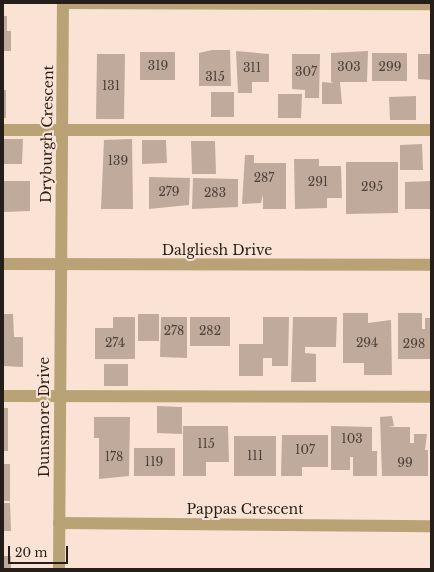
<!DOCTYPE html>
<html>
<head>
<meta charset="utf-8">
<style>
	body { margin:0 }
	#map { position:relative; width:434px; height:572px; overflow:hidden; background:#fae3d4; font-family:"Libre Baskerville",serif }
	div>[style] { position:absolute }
	.building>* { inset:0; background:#c0aa9c }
	.minor>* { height:12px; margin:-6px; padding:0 6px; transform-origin:6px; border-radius:6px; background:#b8a276 }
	span { translate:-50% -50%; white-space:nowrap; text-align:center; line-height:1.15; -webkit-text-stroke:4px #fae3d4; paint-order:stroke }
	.number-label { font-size:12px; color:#4c4139 }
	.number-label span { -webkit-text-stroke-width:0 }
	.street-label { font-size:14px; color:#261e18 }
	.frame { position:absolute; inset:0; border:4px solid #261e18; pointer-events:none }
	.scale { position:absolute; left:8px; top:546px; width:60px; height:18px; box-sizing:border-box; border:2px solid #261e18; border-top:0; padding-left:5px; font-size:12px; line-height:14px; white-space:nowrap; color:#261e18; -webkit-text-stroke:3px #fae3d4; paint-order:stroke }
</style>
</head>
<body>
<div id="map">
	<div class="building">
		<div style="clip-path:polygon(3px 16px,7px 16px,7px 31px,11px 31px,11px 51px,3px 51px)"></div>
		<div style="clip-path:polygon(212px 50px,230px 50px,231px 86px,199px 86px,199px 53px)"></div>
		<div style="clip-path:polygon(236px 51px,269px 54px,269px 82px,252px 82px,252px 93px,238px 93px)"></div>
		<div style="clip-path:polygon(368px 51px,367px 82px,340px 82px,342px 104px,322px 104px,322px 82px,334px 83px,331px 82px,331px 53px)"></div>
		<div style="clip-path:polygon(140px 52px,175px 52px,175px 80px,140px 80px)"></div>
		<div style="clip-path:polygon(372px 53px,407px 53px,407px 81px,372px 81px)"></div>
		<div style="clip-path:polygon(97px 54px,125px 54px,124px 119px,96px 119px)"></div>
		<div style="clip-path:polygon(292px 54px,320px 54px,319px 98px,305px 98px,305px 90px,292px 89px)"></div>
		<div style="clip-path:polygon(418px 54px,431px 54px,431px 80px,418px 79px)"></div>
		<div style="clip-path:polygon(3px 90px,6px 90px,6px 118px,3px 118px)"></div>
		<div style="clip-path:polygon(211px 92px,234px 92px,234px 117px,211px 117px)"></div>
		<div style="clip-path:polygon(278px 94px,302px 94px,301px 118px,278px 118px)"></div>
		<div style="clip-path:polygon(416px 96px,416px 120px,390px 120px,389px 97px)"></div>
		<div style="clip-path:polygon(3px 139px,23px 139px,22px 164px,3px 164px)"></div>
		<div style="clip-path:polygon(132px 139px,133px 209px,101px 209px,104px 140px)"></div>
		<div style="clip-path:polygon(142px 140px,166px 140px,167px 163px,142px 164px)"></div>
		<div style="clip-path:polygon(191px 141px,215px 141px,216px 174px,192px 174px)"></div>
		<div style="clip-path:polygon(422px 144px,423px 170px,400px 170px,400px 145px)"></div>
		<div style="clip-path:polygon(245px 155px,254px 155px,254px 163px,286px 163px,286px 209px,263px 209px,263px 194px,261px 203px,242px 204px)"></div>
		<div style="clip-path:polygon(294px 159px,319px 159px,319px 166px,341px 166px,342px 198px,327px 198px,327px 208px,295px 209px)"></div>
		<div style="clip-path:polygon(346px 162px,398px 162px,398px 213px,346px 214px)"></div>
		<div style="clip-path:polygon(149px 177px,190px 178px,189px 205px,149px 209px)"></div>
		<div style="clip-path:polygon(193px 178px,238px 179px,238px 207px,192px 209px)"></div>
		<div style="clip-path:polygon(3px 181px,30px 181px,30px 211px,3px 212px)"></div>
		<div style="clip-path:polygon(431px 181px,431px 209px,405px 209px,405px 182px)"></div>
		<div style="clip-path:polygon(343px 313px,368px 313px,368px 323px,391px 320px,392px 375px,364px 375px,364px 363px,343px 363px)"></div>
		<div style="clip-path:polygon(398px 313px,422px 313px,422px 329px,425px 329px,425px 318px,431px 318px,431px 359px,398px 359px)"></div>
		<div style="clip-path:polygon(3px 314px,13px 314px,14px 337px,23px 337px,23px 367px,3px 366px)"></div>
		<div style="clip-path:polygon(138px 314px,159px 314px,159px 341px,138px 341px)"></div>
		<div style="clip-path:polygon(113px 317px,135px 317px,135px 359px,95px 359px,95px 328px,113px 328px)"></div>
		<div style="clip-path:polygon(161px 317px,187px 317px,187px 358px,160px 357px)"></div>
		<div style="clip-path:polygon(190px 317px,230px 317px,230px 346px,190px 346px)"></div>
		<div style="clip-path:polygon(263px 317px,289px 317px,288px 366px,272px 366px,272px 358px,263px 358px,263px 376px,239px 376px,239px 344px,263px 344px)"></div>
		<div style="clip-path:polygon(293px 317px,337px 317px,336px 347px,305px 347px,305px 353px,316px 354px,316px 382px,291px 382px)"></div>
		<div style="clip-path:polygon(104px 364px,128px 364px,128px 386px,104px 386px)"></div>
		<div style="clip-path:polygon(157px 406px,182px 407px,182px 434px,157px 433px)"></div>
		<div style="clip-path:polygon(3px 408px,8px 408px,8px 451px,3px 451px)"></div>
		<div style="clip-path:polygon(392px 416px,394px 426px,388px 427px,410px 427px,410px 443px,414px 443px,414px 434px,427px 434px,425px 450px,428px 450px,428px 476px,382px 476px,380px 417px)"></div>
		<div style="clip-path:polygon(94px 417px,130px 417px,129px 476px,99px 479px,99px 438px,94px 438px)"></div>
		<div style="clip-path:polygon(183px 426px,228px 426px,229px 462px,206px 462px,206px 476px,183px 476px)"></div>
		<div style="clip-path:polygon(331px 426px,372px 427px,372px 451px,377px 451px,377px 476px,353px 476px,353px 457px,350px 457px,350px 470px,331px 470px)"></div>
		<div style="clip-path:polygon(282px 435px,328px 435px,328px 467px,302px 467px,302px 476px,281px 476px)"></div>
		<div style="clip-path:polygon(234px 436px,276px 436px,276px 476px,234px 476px)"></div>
		<div style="clip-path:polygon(134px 448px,175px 448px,175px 476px,134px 476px)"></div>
		<div style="clip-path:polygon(3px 464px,10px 464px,10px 501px,3px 501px)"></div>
		<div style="clip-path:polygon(3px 503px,10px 503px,11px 531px,3px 531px)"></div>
		<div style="clip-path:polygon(3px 556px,11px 556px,11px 569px,3px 569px)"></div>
	</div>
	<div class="minor">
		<div style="left:63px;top:3px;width:368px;rotate:0.2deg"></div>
		<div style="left:3px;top:130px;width:428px"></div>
		<div style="left:3px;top:264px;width:428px;rotate:0.1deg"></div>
		<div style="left:3px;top:396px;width:428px;rotate:0.1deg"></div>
		<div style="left:59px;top:523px;width:372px;rotate:0.5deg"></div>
		<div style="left:59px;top:569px;width:566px;rotate:-89.6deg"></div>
	</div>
	<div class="number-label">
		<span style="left:158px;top:66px">319</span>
		<span style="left:349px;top:67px">303</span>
		<span style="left:390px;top:67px">299</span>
		<span style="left:252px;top:68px">311</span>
		<span style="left:306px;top:72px">307</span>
		<span style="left:215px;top:77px">315</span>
		<span style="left:111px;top:86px">131</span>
		<span style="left:118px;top:161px">139</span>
		<span style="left:264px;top:178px">287</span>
		<span style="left:318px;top:182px">291</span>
		<span style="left:372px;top:187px">295</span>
		<span style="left:169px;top:192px">279</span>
		<span style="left:215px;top:193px">283</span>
		<span style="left:174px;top:331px">278</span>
		<span style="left:210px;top:331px">282</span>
		<span style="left:115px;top:343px">274</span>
		<span style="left:367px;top:343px">294</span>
		<span style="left:414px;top:344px">298</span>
		<span style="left:352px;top:439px">103</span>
		<span style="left:206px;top:444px">115</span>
		<span style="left:305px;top:450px">107</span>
		<span style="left:255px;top:456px">111</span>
		<span style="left:114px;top:457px">178</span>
		<span style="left:154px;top:462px">119</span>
		<span style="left:405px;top:463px">99</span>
	</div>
	<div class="street-label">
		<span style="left:47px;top:134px;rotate:-89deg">Dryburgh Crescent</span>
		<span style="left:217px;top:250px">Dalgliesh Drive</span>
		<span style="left:44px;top:417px;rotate:-90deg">Dunsmore Drive</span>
		<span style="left:245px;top:509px">Pappas Crescent</span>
	</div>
	<div class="frame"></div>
	<div class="scale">20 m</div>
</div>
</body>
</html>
